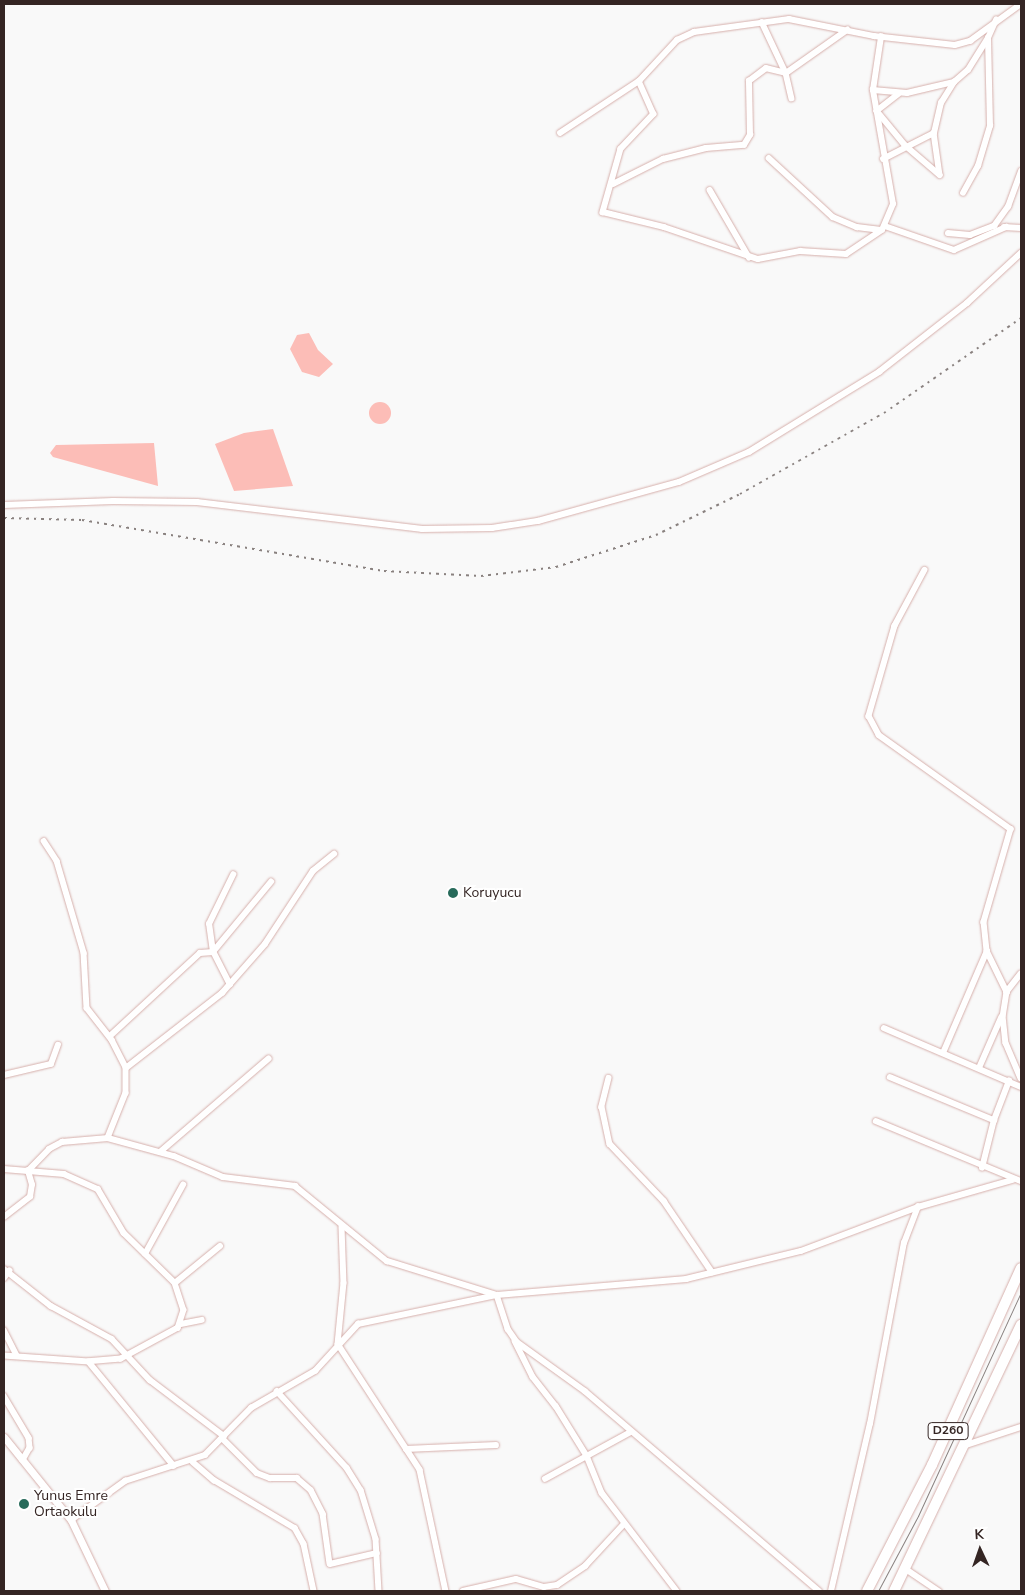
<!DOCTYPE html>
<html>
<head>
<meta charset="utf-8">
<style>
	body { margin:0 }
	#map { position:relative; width:1025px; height:1595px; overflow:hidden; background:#f9f9f9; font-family:"Nunito Sans",sans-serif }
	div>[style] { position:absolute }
	.green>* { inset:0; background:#fcbdb7 }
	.round { border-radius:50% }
	.roads { filter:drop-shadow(0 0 1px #d6afab) drop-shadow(0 0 1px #d6afab) }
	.minor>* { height:5.5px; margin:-2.75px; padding:0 2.75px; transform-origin:2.75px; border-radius:2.75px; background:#fff }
	.tertiary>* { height:7px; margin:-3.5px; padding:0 3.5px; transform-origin:3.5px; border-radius:3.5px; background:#fff }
	.trunk>* { height:10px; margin:-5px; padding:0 5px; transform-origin:5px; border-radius:5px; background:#fff }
	.tram>* { height:1px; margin:-0.5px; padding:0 0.5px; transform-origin:0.5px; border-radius:0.5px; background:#89817f }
	.rail>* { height:2px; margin-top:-1px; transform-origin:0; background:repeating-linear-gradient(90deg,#89817f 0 2.5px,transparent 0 7.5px) }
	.dots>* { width:14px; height:14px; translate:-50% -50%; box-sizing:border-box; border:2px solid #fff; border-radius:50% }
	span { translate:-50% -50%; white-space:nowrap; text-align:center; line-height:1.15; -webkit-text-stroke:4px #fff; paint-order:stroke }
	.shield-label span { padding:1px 4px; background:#fff; border:1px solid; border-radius:4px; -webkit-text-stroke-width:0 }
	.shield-label { font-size:12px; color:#342523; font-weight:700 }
	.poi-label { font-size:14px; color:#342523 }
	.left { translate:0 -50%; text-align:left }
	.frame { position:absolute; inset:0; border:5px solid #342523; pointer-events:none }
	.north { position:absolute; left:955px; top:1525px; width:50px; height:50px; -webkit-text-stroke:4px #fff; paint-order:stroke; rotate:357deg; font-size:14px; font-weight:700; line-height:20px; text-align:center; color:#342523 }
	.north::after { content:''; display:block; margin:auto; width:18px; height:22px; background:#342523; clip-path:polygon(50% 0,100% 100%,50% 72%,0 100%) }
</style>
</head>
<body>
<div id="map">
	<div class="green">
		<div style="clip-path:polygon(309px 333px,318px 350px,333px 364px,319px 377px,302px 372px,290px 349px,297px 335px)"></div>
		<div class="round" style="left:369px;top:402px;width:22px;height:22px"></div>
		<div style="clip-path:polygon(273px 429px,293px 486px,234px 491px,215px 444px,244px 433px)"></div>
		<div style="clip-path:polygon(154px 443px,158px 486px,53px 457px,50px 453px,56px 445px)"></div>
	</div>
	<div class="roads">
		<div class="minor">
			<div style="left:762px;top:22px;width:56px;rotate:64.8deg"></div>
			<div style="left:786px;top:73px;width:26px;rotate:77deg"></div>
			<div style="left:786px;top:73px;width:75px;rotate:-35.2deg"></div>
			<div style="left:639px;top:81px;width:36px;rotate:66deg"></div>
			<div style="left:654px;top:114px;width:48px;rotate:133.3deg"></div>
			<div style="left:621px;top:149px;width:66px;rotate:105.9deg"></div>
			<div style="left:603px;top:212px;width:63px;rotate:13.8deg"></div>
			<div style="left:664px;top:227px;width:99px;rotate:18.8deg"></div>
			<div style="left:758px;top:259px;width:43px;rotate:-10.8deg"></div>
			<div style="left:800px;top:251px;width:46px;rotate:3.7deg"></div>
			<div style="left:846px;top:254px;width:43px;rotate:-33.7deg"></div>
			<div style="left:882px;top:230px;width:28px;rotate:-67deg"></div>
			<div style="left:893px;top:204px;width:116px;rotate:-100deg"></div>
			<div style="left:873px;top:90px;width:54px;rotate:-81.4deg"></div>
			<div style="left:873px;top:90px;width:34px;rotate:5deg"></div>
			<div style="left:907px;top:93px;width:48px;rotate:-13.2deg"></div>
			<div style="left:954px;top:82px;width:18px;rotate:-41deg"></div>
			<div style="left:968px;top:70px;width:36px;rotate:-58deg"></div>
			<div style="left:899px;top:94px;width:28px;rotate:142deg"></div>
			<div style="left:877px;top:111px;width:44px;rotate:50.5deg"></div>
			<div style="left:905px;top:145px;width:46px;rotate:40.6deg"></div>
			<div style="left:560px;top:133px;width:95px;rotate:-33.4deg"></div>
			<div style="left:639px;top:81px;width:56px;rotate:-47.2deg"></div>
			<div style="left:677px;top:40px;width:19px;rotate:-25deg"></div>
			<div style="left:694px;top:32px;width:96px;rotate:-7.8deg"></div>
			<div style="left:789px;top:19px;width:87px;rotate:11.3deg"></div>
			<div style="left:874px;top:36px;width:81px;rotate:6.3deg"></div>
			<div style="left:955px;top:45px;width:16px;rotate:-15deg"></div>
			<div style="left:970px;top:41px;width:63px;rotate:-36deg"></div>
			<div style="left:934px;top:133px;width:42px;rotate:81.9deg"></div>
			<div style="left:769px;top:158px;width:87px;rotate:42.7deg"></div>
			<div style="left:833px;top:217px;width:26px;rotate:23deg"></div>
			<div style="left:857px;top:227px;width:24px;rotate:7deg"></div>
			<div style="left:883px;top:159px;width:57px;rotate:-27deg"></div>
			<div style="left:934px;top:133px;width:31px;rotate:-77deg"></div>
			<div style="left:941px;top:103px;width:25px;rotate:-58deg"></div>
			<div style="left:613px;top:184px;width:56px;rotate:-26.6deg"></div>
			<div style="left:663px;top:159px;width:44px;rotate:-14.3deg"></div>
			<div style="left:706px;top:148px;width:38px;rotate:-5deg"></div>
			<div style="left:744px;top:145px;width:12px;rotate:-59deg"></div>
			<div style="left:750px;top:135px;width:54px;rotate:-91.1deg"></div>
			<div style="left:749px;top:81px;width:21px;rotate:-37deg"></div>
			<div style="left:766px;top:68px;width:21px;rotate:14deg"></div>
			<div style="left:710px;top:190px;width:78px;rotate:59.8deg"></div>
			<div style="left:963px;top:193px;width:31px;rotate:-61deg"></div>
			<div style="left:978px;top:166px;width:42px;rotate:-73.3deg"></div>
			<div style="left:990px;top:126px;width:88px;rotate:-91.3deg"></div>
			<div style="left:988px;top:38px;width:20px;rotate:-66deg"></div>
			<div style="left:885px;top:226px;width:73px;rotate:19.2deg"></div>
			<div style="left:954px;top:250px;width:57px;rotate:-23.9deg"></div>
			<div style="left:1004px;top:227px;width:17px;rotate:3deg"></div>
			<div style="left:948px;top:233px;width:22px;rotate:5deg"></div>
			<div style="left:970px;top:235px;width:26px;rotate:-21deg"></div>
			<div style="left:994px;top:226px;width:24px;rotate:-54deg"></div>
			<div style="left:1008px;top:207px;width:38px;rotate:-70deg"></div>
			<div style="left:4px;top:505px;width:109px;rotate:-2.1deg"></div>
			<div style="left:113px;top:501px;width:84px;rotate:0.7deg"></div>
			<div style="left:197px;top:502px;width:227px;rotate:6.8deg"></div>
			<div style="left:422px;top:529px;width:70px;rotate:-0.8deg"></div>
			<div style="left:492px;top:528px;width:47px;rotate:-8.7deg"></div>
			<div style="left:538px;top:521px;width:146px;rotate:-15.5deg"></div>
			<div style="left:679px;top:482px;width:76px;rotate:-23.2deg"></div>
			<div style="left:749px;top:452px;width:153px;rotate:-31.6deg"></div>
			<div style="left:879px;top:372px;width:112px;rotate:-38.1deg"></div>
			<div style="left:967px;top:303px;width:74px;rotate:-42.8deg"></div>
			<div style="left:925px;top:570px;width:64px;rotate:118.2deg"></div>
			<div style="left:895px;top:626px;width:94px;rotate:106.1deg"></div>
			<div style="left:869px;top:716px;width:21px;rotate:62deg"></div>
			<div style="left:879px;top:735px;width:162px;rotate:35.5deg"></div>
			<div style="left:1011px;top:829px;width:97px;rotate:106.2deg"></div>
			<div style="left:984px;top:922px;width:29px;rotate:84deg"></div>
			<div style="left:987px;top:951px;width:46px;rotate:64deg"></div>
			<div style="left:44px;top:841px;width:24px;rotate:57deg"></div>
			<div style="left:57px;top:861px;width:96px;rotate:73.6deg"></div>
			<div style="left:84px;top:953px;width:55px;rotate:86.9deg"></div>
			<div style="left:87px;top:1008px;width:41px;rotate:52deg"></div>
			<div style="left:112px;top:1040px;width:31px;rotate:63deg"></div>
			<div style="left:126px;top:1068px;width:25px;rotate:90deg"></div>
			<div style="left:126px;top:1093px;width:48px;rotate:111.8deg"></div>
			<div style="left:1021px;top:974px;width:23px;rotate:128deg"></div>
			<div style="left:1007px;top:992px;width:24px;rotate:99deg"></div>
			<div style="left:1003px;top:1016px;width:27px;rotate:84deg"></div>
			<div style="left:1006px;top:1043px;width:38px;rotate:67deg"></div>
			<div style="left:230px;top:985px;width:37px;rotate:-117deg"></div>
			<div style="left:213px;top:952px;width:28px;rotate:-98deg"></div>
			<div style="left:209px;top:924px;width:55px;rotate:-63.9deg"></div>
			<div style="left:884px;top:1028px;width:149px;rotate:23.3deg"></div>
			<div style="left:110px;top:1036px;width:122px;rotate:-42.7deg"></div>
			<div style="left:200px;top:953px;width:13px;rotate:-4deg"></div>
			<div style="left:213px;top:952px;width:91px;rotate:-50.4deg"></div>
			<div style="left:943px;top:1053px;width:111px;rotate:-66.7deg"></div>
			<div style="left:126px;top:1068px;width:122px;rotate:-38deg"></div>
			<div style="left:222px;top:993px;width:65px;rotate:-48.7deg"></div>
			<div style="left:265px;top:944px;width:87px;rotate:-56.7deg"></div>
			<div style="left:313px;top:871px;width:27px;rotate:-39deg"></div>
			<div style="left:979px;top:1068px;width:55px;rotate:-66.3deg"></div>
			<div style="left:4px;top:1075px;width:48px;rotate:-13.2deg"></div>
			<div style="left:51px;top:1064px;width:20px;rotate:-70deg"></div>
			<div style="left:890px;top:1077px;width:113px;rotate:22.5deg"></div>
			<div style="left:994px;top:1120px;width:42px;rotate:-69deg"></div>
			<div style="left:609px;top:1078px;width:30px;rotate:104deg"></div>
			<div style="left:602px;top:1107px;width:38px;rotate:78deg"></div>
			<div style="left:610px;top:1144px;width:79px;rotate:46.5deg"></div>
			<div style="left:664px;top:1201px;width:86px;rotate:55.9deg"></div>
			<div style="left:876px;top:1121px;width:157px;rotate:22.5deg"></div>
			<div style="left:160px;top:1152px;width:143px;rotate:-40.7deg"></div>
			<div style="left:982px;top:1168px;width:49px;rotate:-76deg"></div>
			<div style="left:4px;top:1169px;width:60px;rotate:4.8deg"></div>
			<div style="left:64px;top:1174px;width:37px;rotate:24deg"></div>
			<div style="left:98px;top:1189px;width:51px;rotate:59.4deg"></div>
			<div style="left:124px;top:1233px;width:71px;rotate:44.4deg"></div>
			<div style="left:175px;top:1283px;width:28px;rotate:72deg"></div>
			<div style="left:184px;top:1310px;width:19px;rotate:108deg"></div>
			<div style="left:178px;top:1328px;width:65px;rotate:151.5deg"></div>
			<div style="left:121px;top:1359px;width:32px;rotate:175deg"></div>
			<div style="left:89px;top:1362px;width:85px;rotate:-176deg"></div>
			<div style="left:4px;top:1217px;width:33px;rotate:-38deg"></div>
			<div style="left:30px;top:1197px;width:12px;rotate:-81deg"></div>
			<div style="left:32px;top:1185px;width:15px;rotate:-106deg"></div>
			<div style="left:28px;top:1171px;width:30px;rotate:-46deg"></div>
			<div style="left:49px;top:1149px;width:15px;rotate:-28deg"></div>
			<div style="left:62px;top:1142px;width:46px;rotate:-5deg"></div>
			<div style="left:108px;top:1138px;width:68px;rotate:15.3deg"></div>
			<div style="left:174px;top:1156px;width:53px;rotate:23.2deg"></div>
			<div style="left:223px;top:1177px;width:73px;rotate:7.1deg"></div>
			<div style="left:295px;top:1186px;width:119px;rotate:39.2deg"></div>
			<div style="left:387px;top:1261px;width:115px;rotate:17.2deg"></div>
			<div style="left:497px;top:1295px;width:36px;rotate:72deg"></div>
			<div style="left:508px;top:1329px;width:16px;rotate:55deg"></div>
			<div style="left:517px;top:1342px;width:84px;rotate:35.8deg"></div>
			<div style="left:585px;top:1391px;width:308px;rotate:40.5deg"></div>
			<div style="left:342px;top:1227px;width:56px;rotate:88deg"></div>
			<div style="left:344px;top:1283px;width:61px;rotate:95.6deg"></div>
			<div style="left:338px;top:1344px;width:150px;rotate:56.9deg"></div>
			<div style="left:420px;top:1470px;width:124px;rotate:77.9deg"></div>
			<div style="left:145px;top:1254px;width:79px;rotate:-61.2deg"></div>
			<div style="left:4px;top:1269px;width:60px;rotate:38.2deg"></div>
			<div style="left:51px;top:1306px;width:69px;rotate:28.4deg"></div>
			<div style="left:112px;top:1339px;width:56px;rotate:47.2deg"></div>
			<div style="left:150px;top:1380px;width:93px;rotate:37.1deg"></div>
			<div style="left:4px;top:1278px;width:9px;rotate:-54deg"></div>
			<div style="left:175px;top:1283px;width:58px;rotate:-39.4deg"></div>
			<div style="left:181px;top:1324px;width:21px;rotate:-11deg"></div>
			<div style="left:4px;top:1330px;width:28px;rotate:63deg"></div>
			<div style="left:515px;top:1341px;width:40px;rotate:63.4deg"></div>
			<div style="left:533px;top:1377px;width:37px;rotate:52deg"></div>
			<div style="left:556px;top:1406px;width:59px;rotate:58.2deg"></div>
			<div style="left:587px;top:1456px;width:40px;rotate:68deg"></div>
			<div style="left:602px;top:1493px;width:123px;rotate:52.6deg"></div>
			<div style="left:89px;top:1362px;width:134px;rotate:50.7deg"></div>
			<div style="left:277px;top:1391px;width:104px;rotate:47.7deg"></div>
			<div style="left:347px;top:1468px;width:26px;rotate:58deg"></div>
			<div style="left:361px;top:1490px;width:51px;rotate:73deg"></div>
			<div style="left:376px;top:1539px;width:52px;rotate:86.7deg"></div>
			<div style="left:4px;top:1396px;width:49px;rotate:59.2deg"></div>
			<div style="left:29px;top:1438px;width:10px;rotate:84deg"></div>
			<div style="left:30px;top:1448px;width:14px;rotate:120deg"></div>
			<div style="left:222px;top:1438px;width:49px;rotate:45deg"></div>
			<div style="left:257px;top:1473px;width:14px;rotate:21deg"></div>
			<div style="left:270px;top:1478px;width:27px"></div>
			<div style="left:297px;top:1478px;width:18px;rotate:41deg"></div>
			<div style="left:311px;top:1490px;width:27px;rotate:63deg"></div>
			<div style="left:323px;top:1514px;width:50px;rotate:82deg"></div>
			<div style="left:330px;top:1564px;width:48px;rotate:-13.2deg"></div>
			<div style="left:966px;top:1445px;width:58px;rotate:-18.1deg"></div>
			<div style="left:406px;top:1449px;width:90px;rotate:-2.5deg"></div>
			<div style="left:193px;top:1462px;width:28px;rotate:41deg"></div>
			<div style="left:214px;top:1480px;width:94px;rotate:30.7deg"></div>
			<div style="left:295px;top:1528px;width:18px;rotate:61deg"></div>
			<div style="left:304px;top:1544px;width:48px;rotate:78deg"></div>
			<div style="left:545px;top:1479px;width:98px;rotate:-28.7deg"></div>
			<div style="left:71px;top:1520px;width:67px;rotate:-35.8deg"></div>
			<div style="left:125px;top:1481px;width:84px;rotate:-18deg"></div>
			<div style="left:205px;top:1455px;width:66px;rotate:-45.6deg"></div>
			<div style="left:251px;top:1408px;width:74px;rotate:-30deg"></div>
			<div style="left:315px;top:1371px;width:64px;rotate:-47.5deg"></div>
			<div style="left:358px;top:1324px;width:142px;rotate:-11.8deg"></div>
			<div style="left:497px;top:1295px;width:190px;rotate:-4.8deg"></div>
			<div style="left:686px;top:1279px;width:118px;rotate:-13.7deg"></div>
			<div style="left:801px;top:1251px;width:125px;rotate:-20.6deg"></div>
			<div style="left:918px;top:1207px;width:98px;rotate:-16deg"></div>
			<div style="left:906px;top:1569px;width:40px;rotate:34deg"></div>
			<div style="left:463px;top:1591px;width:54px;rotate:-12.8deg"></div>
			<div style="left:516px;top:1579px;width:29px;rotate:16deg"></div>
			<div style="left:544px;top:1587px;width:13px;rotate:-9deg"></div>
			<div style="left:557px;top:1585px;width:34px;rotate:-34deg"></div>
			<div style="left:585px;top:1566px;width:57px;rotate:-47.1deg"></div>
			<div style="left:831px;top:1591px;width:171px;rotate:-76.9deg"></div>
			<div style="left:870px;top:1424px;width:184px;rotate:-79.4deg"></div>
			<div style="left:904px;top:1243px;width:39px;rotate:-69deg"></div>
		</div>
		<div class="tertiary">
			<div style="left:4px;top:1437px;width:107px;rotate:51.1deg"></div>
			<div style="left:71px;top:1520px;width:79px;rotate:64.4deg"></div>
		</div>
		<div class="trunk">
			<div style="left:867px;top:1591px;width:142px;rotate:-62.7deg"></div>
			<div style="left:932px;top:1465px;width:216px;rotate:-65.7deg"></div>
			<div style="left:894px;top:1591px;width:295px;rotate:-64.5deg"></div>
		</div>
	</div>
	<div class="tram">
		<div style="left:878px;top:1591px;width:85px;rotate:-61.9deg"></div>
		<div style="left:918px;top:1516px;width:247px;rotate:-65.3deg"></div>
	</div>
	<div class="rail">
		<div style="left:4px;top:518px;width:78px;rotate:1.5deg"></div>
		<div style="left:82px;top:520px;width:306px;rotate:9.6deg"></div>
		<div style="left:384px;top:571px;width:97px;rotate:3deg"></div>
		<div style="left:481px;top:576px;width:76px;rotate:-6.8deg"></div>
		<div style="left:556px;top:567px;width:105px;rotate:-17.7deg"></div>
		<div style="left:656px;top:535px;width:93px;rotate:-26deg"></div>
		<div style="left:740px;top:494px;width:165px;rotate:-29.4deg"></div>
		<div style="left:884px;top:413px;width:167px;rotate:-34.7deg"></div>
	</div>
	<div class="dots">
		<div style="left:453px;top:893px;background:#286b5b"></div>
		<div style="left:24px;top:1504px;background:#286b5b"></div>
	</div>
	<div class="shield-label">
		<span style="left:948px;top:1431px">D260</span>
	</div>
	<div class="poi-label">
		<span class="left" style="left:463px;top:893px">Koruyucu</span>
		<span class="left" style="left:34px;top:1504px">Yunus Emre<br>Ortaokulu</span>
	</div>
	<div class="frame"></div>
	<div class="north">K</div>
</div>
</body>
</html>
